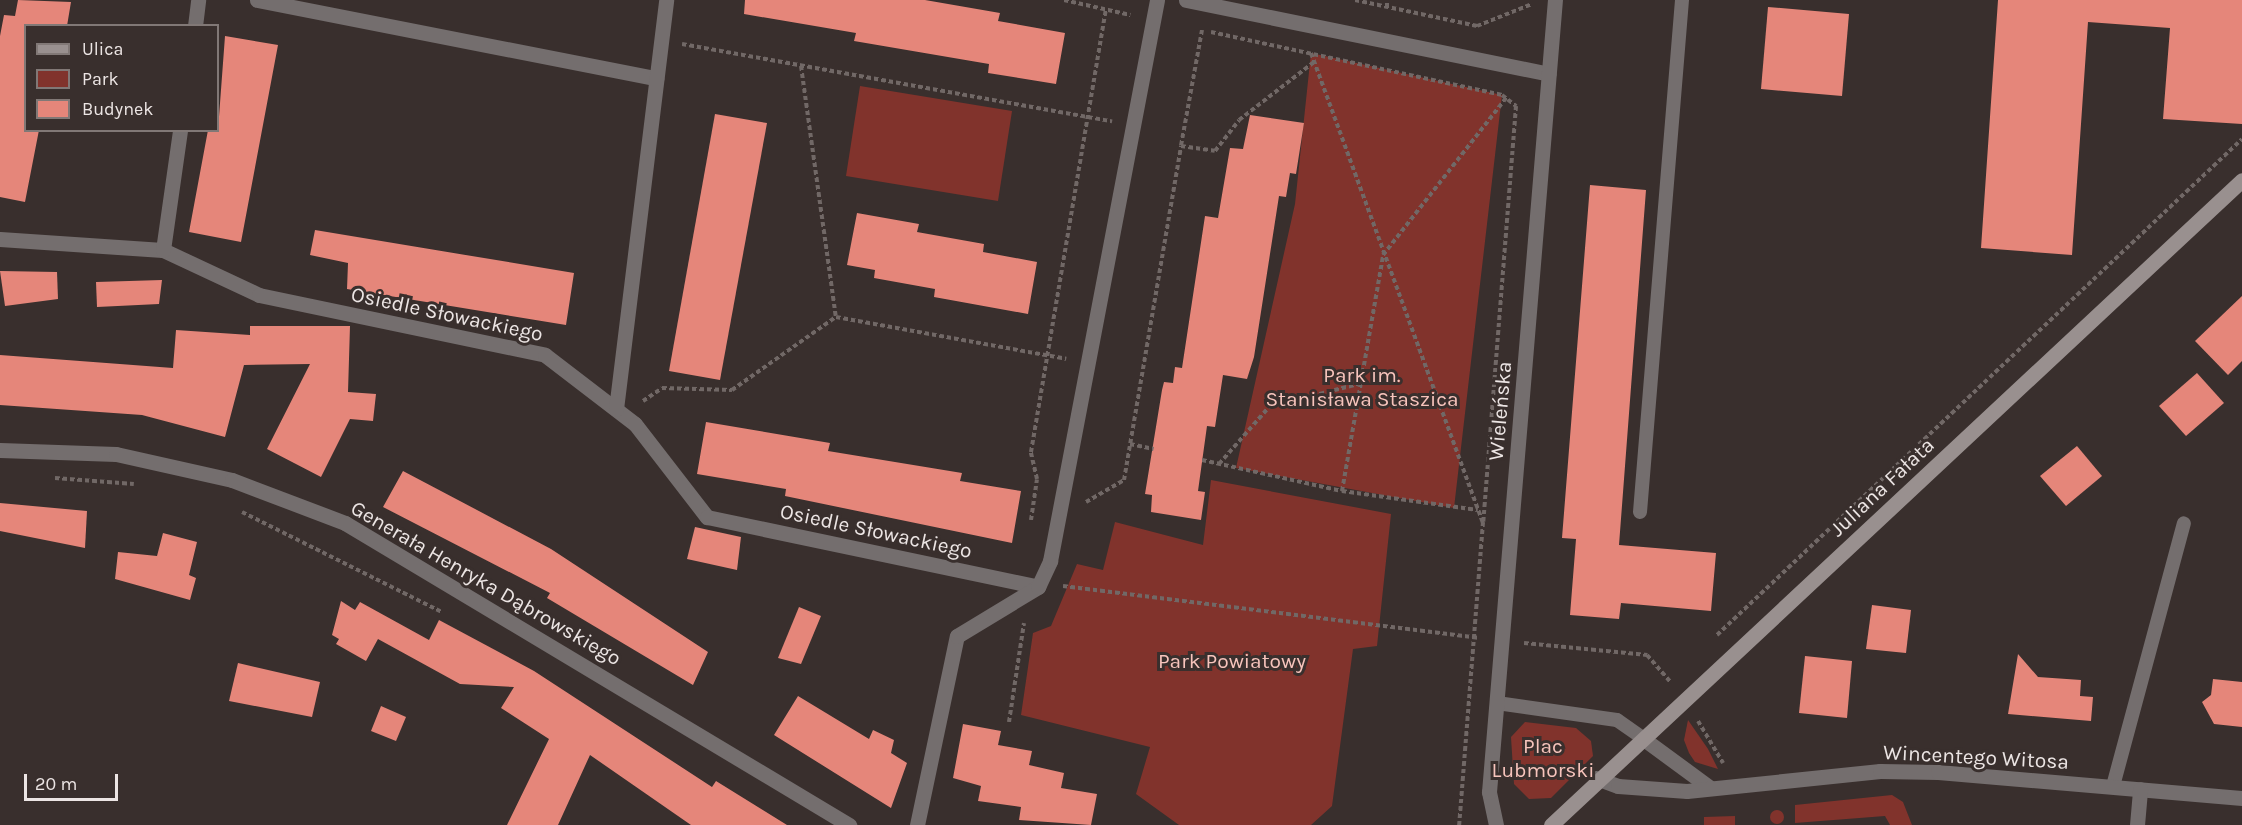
<!DOCTYPE html>
<html>
<head>
<meta charset="utf-8">
<style>
	body { margin:0 }
	#map { position:relative; width:2242px; height:825px; overflow:hidden; background:#392f2d; font-family:Karla,sans-serif }
	div>[style] { position:absolute }
	.green>* { inset:0; background:#81332c }
	.round { border-radius:50% }
	.building>* { inset:0; background:#e5867a }
	.path>* { height:4px; margin-top:-2px; transform-origin:0; background:repeating-linear-gradient(90deg,#716866 0 4.5px,transparent 0 7.5px) }
	.lane>* { height:14px; margin:-7px; padding:0 7px; transform-origin:7px; border-radius:7px; background:#746e6e }
	.street>* { height:15px; margin:-7.5px; padding:0 7.5px; transform-origin:7.5px; border-radius:7.5px; background:#746e6e }
	.secondary>* { height:15px; margin:-7.5px; padding:0 7.5px; transform-origin:7.5px; border-radius:7.5px; background:#99908f }
	span { translate:-50% -50%; white-space:nowrap; text-align:center; line-height:1.15; -webkit-text-stroke:6px #392f2d; paint-order:stroke }
	.street-label { font-size:21px; color:#ece5e4 }
	.park-label { font-size:21px; color:#f7c4bc }
	.legend { position:absolute; left:24px; top:24px; width:195px; height:108px; box-sizing:border-box; background:#392f2d; border:2px solid #817876; margin:0; padding:8px 10px; list-style:none; font-size:18px; color:#ece5e4 }
	.legend li { display:flex; align-items:center; gap:12px; height:30px }
	.legend b { width:30px; border:2px solid #817876 }
	.scale { position:absolute; left:24px; top:774px; width:94px; height:27px; box-sizing:border-box; border:3px solid #ece5e4; border-top:0; padding-left:8px; font-size:18px; line-height:21px; white-space:nowrap; color:#ece5e4; -webkit-text-stroke:4px #392f2d; paint-order:stroke }
</style>
</head>
<body>
<div id="map">
	<div class="green">
		<div style="clip-path:polygon(1311px 53px,1502px 95px,1454px 508px,1236px 468px,1295px 204px)"></div>
		<div style="clip-path:polygon(860px 86px,1012px 111px,998px 201px,846px 176px)"></div>
		<div style="clip-path:polygon(1211px 480px,1391px 514px,1377px 646px,1353px 649px,1332px 806px,1311px 825px,1179px 825px,1136px 794px,1150px 747px,1021px 715px,1033px 633px,1051px 626px,1077px 564px,1103px 570px,1115px 522px,1203px 545px)"></div>
		<div style="clip-path:polygon(1688px 720px,1708px 749px,1718px 769px,1695px 762px,1689px 753px,1684px 740px)"></div>
		<div style="clip-path:polygon(1525px 722px,1576px 728px,1591px 741px,1593px 756px,1551px 798px,1529px 799px,1514px 784px,1511px 737px)"></div>
		<div style="clip-path:polygon(1892px 795px,1903px 802px,1912px 825px,1890px 825px,1885px 816px,1795px 823px,1795px 805px)"></div>
		<div class="round" style="left:1770px;top:810px;width:14px;height:14px"></div>
		<div style="clip-path:polygon(1735px 816px,1735px 825px,1704px 825px,1704px 817px)"></div>
	</div>
	<div class="building">
		<div style="clip-path:polygon(18px 0,71px 2px,67px 26px,26px 26px,26px 130px,39px 130px,25px 202px,0 197px,0 36px,4px 15px,15px 16px)"></div>
		<div style="clip-path:polygon(745px 0,925px 0,1000px 13px,998px 21px,1065px 33px,1056px 84px,988px 73px,989px 64px,854px 41px,856px 33px,744px 14px)"></div>
		<div style="clip-path:polygon(1998px 0,2242px 0,2242px 124px,2163px 119px,2170px 28px,2088px 22px,2072px 255px,1981px 248px)"></div>
		<div style="clip-path:polygon(1768px 7px,1849px 14px,1842px 96px,1761px 89px)"></div>
		<div style="clip-path:polygon(225px 36px,278px 45px,241px 242px,189px 232px,208px 130px,218px 130px)"></div>
		<div style="clip-path:polygon(715px 114px,767px 123px,720px 380px,669px 371px)"></div>
		<div style="clip-path:polygon(1250px 115px,1304px 123px,1296px 174px,1290px 173px,1286px 197px,1279px 196px,1254px 357px,1247px 379px,1223px 375px,1215px 427px,1207px 426px,1198px 491px,1205px 492px,1201px 520px,1151px 512px,1152px 495px,1145px 494px,1162px 390px,1164px 382px,1173px 383px,1175px 367px,1182px 368px,1205px 216px,1218px 218px,1230px 148px,1243px 149px)"></div>
		<div style="clip-path:polygon(1590px 185px,1646px 190px,1619px 545px,1716px 553px,1711px 611px,1621px 603px,1619px 619px,1570px 615px,1576px 539px,1562px 538px)"></div>
		<div style="clip-path:polygon(857px 213px,919px 224px,917px 232px,984px 244px,983px 252px,1037px 262px,1028px 314px,934px 297px,935px 289px,874px 278px,875px 270px,847px 265px)"></div>
		<div style="clip-path:polygon(315px 230px,574px 273px,566px 325px,347px 289px,348px 263px,310px 255px)"></div>
		<div style="clip-path:polygon(0 271px,57px 272px,58px 299px,5px 306px)"></div>
		<div style="clip-path:polygon(162px 280px,159px 304px,97px 307px,96px 282px)"></div>
		<div style="clip-path:polygon(2242px 296px,2242px 361px,2228px 375px,2195px 341px)"></div>
		<div style="clip-path:polygon(250px 326px,350px 326px,348px 392px,376px 394px,373px 421px,350px 419px,321px 477px,267px 449px,310px 364px,244px 365px,225px 437px,142px 415px,0 405px,0 355px,173px 368px,176px 330px,250px 335px)"></div>
		<div style="clip-path:polygon(2197px 373px,2224px 403px,2186px 436px,2159px 406px)"></div>
		<div style="clip-path:polygon(706px 422px,830px 443px,828px 451px,962px 473px,960px 481px,1021px 491px,1012px 543px,785px 496px,786px 489px,697px 474px)"></div>
		<div style="clip-path:polygon(2077px 446px,2102px 476px,2066px 506px,2040px 476px)"></div>
		<div style="clip-path:polygon(403px 471px,551px 549px,708px 652px,693px 685px,547px 598px,550px 593px,383px 507px)"></div>
		<div style="clip-path:polygon(0 503px,87px 511px,85px 548px,0 531px)"></div>
		<div style="clip-path:polygon(695px 527px,741px 537px,737px 570px,687px 559px)"></div>
		<div style="clip-path:polygon(163px 533px,197px 542px,189px 575px,196px 578px,190px 600px,115px 579px,118px 552px,157px 556px)"></div>
		<div style="clip-path:polygon(341px 601px,355px 610px,360px 602px,429px 640px,439px 620px,534px 671px,712px 787px,716px 781px,787px 825px,691px 825px,590px 755px,558px 825px,507px 825px,549px 739px,501px 708px,514px 687px,460px 684px,378px 639px,366px 661px,336px 644px,339px 639px,332px 635px)"></div>
		<div style="clip-path:polygon(1872px 605px,1911px 610px,1906px 653px,1866px 649px)"></div>
		<div style="clip-path:polygon(799px 607px,821px 616px,801px 664px,778px 658px)"></div>
		<div style="clip-path:polygon(2018px 654px,2038px 677px,2081px 680px,2080px 696px,2093px 697px,2091px 721px,2008px 714px)"></div>
		<div style="clip-path:polygon(1805px 656px,1852px 661px,1847px 718px,1799px 713px)"></div>
		<div style="clip-path:polygon(238px 663px,320px 682px,312px 717px,229px 701px)"></div>
		<div style="clip-path:polygon(2213px 679px,2242px 682px,2242px 727px,2214px 724px,2202px 702px,2211px 695px)"></div>
		<div style="clip-path:polygon(798px 696px,869px 739px,873px 730px,894px 740px,891px 753px,907px 763px,891px 808px,774px 735px)"></div>
		<div style="clip-path:polygon(381px 706px,406px 717px,396px 741px,371px 731px)"></div>
		<div style="clip-path:polygon(963px 724px,1001px 731px,998px 745px,1032px 751px,1029px 765px,1064px 773px,1061px 788px,1097px 794px,1091px 825px,1019px 820px,1021px 807px,978px 801px,981px 786px,953px 778px)"></div>
	</div>
	<div class="path">
		<div style="left:1064px;top:0;width:68px;rotate:12.8deg"></div>
		<div style="left:1355px;top:0;width:125px;rotate:12deg"></div>
		<div style="left:1477px;top:26px;width:59px;rotate:-21.8deg"></div>
		<div style="left:1387px;top:7px;width:7px;rotate:-90deg"></div>
		<div style="left:1202px;top:30px;width:118px;rotate:100.3deg"></div>
		<div style="left:1181px;top:146px;width:34px;rotate:8deg"></div>
		<div style="left:1215px;top:151px;width:39px;rotate:-52deg"></div>
		<div style="left:1239px;top:120px;width:95px;rotate:-37.7deg"></div>
		<div style="left:1211px;top:32px;width:298px;rotate:12.2deg"></div>
		<div style="left:1502px;top:95px;width:18px;rotate:38deg"></div>
		<div style="left:1516px;top:106px;width:417px;rotate:94.5deg"></div>
		<div style="left:682px;top:44px;width:437px;rotate:10.2deg"></div>
		<div style="left:1311px;top:53px;width:500px;rotate:69.9deg"></div>
		<div style="left:1483px;top:522px;width:304px;rotate:94.5deg"></div>
		<div style="left:801px;top:66px;width:253px;rotate:82.1deg"></div>
		<div style="left:643px;top:401px;width:23px;rotate:-34deg"></div>
		<div style="left:662px;top:388px;width:70px;rotate:1.6deg"></div>
		<div style="left:732px;top:390px;width:127px;rotate:-35.1deg"></div>
		<div style="left:836px;top:317px;width:234px;rotate:10.3deg"></div>
		<div style="left:1130px;top:444px;width:24px;rotate:12deg"></div>
		<div style="left:1202px;top:460px;width:143px;rotate:12.5deg"></div>
		<div style="left:1342px;top:491px;width:137px;rotate:8deg"></div>
		<div style="left:1219px;top:464px;width:76px;rotate:-48.7deg"></div>
		<div style="left:1269px;top:407px;width:92px;rotate:-14.5deg"></div>
		<div style="left:55px;top:478px;width:79px;rotate:4.3deg"></div>
		<div style="left:1342px;top:491px;width:240px;rotate:-80.1deg"></div>
		<div style="left:1383px;top:255px;width:201px;rotate:-51.9deg"></div>
		<div style="left:1086px;top:502px;width:44px;rotate:-30.1deg"></div>
		<div style="left:1124px;top:480px;width:339px;rotate:-80.3deg"></div>
		<div style="left:242px;top:512px;width:224px;rotate:26.6deg"></div>
		<div style="left:1031px;top:520px;width:41px;rotate:-81.7deg"></div>
		<div style="left:1037px;top:479px;width:28px;rotate:-103deg"></div>
		<div style="left:1031px;top:452px;width:449px;rotate:-80.4deg"></div>
		<div style="left:1063px;top:586px;width:418px;rotate:7.1deg"></div>
		<div style="left:1717px;top:635px;width:722px;rotate:-43.37deg"></div>
		<div style="left:1524px;top:643px;width:124px;rotate:5.6deg"></div>
		<div style="left:1647px;top:655px;width:37px;rotate:49deg"></div>
		<div style="left:1698px;top:721px;width:49px;rotate:59.2deg"></div>
		<div style="left:1009px;top:722px;width:100px;rotate:-81.4deg"></div>
	</div>
	<div class="lane">
		<div style="left:1640px;top:512px;width:514px;rotate:-85.31deg"></div>
		<div style="left:1497px;top:703px;width:121px;rotate:8.1deg"></div>
		<div style="left:1617px;top:720px;width:29px;rotate:35deg"></div>
		<div style="left:2113px;top:786px;width:272px;rotate:-74.9deg"></div>
	</div>
	<div class="street">
		<div style="left:257px;top:0;width:407px;rotate:11.1deg"></div>
		<div style="left:1186px;top:0;width:370px;rotate:11.5deg"></div>
		<div style="left:195px;top:26px;width:26px;rotate:-83deg"></div>
		<div style="left:0;top:239px;width:163px;rotate:3.9deg"></div>
		<div style="left:163px;top:250px;width:106px;rotate:25.1deg"></div>
		<div style="left:259px;top:295px;width:292px;rotate:11.8deg"></div>
		<div style="left:545px;top:355px;width:113px;rotate:37.5deg"></div>
		<div style="left:635px;top:424px;width:118px;rotate:52.3deg"></div>
		<div style="left:707px;top:517px;width:338px;rotate:11.9deg"></div>
		<div style="left:163px;top:250px;width:121px;rotate:-81.9deg"></div>
		<div style="left:616px;top:409px;width:412px;rotate:-83deg"></div>
		<div style="left:0;top:450px;width:116px;rotate:2deg"></div>
		<div style="left:116px;top:454px;width:119px;rotate:12.6deg"></div>
		<div style="left:232px;top:480px;width:121px;rotate:20.8deg"></div>
		<div style="left:345px;top:523px;width:588px;rotate:30.93deg"></div>
		<div style="left:1641px;top:737px;width:84px;rotate:36.3deg"></div>
		<div style="left:1596px;top:778px;width:23px;rotate:20deg"></div>
		<div style="left:1618px;top:786px;width:69px;rotate:4.1deg"></div>
		<div style="left:1687px;top:791px;width:194px;rotate:-5.9deg"></div>
		<div style="left:1880px;top:771px;width:58px;rotate:1deg"></div>
		<div style="left:1938px;top:772px;width:305px;rotate:4.9deg"></div>
		<div style="left:917px;top:825px;width:193px;rotate:-78.1deg"></div>
		<div style="left:957px;top:636px;width:95px;rotate:-31.2deg"></div>
		<div style="left:1038px;top:587px;width:29px;rotate:-65deg"></div>
		<div style="left:1050px;top:561px;width:571px;rotate:-79.2deg"></div>
		<div style="left:1496px;top:825px;width:34px;rotate:-102deg"></div>
		<div style="left:1489px;top:792px;width:795px;rotate:-85.24deg"></div>
		<div style="left:2137px;top:825px;width:36px;rotate:-85deg"></div>
	</div>
	<div class="secondary">
		<div style="left:1551px;top:825px;width:945px;rotate:-43.03deg"></div>
	</div>
	<div class="street-label">
		<span style="left:447px;top:314px;rotate:12deg">Osiedle Słowackiego</span>
		<span style="left:1500px;top:411px;rotate:-85deg">Wieleńska</span>
		<span style="left:1882px;top:487px;rotate:-43deg">Juliana Fałata</span>
		<span style="left:876px;top:531px;rotate:12deg">Osiedle Słowackiego</span>
		<span style="left:486px;top:583px;rotate:30deg">Generała Henryka Dąbrowskiego</span>
		<span style="left:1976px;top:757px;rotate:3deg">Wincentego Witosa</span>
	</div>
	<div class="park-label">
		<span style="left:1362px;top:387px">Park im.<br>Stanisława Staszica</span>
		<span style="left:1232px;top:661px">Park Powiatowy</span>
		<span style="left:1543px;top:758px">Plac<br>Lubmorski</span>
	</div>
	<ul class="legend">
	<li><b style="height:8px;background:#99908f"></b>Ulica</li>
	<li><b style="height:16px;background:#81332c"></b>Park</li>
	<li><b style="height:16px;background:#e5867a"></b>Budynek</li>
	</ul>
	<div class="scale">20 m</div>
</div>
</body>
</html>
